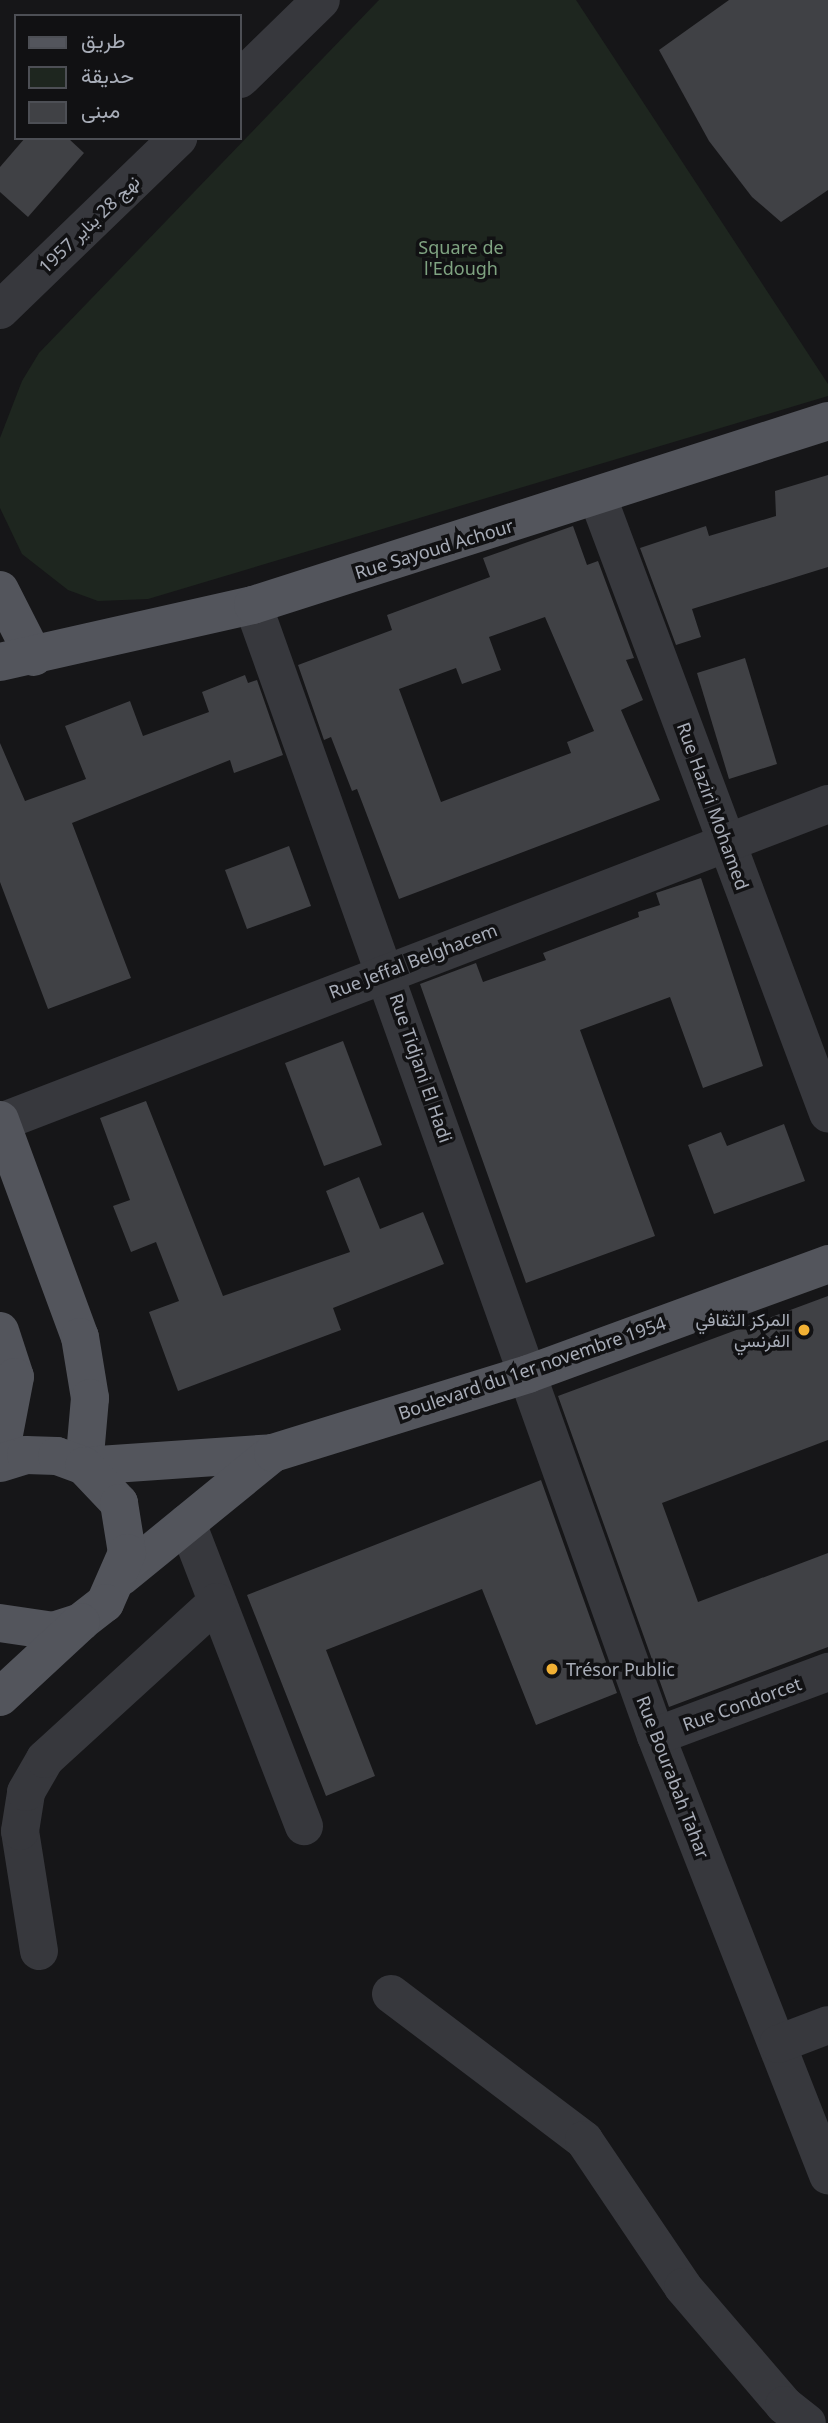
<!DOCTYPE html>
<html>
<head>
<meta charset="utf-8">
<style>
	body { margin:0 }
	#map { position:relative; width:828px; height:2423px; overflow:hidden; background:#161618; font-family:"Noto Sans",Vazirmatn,sans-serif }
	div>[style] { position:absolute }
	.green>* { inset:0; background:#1e261f }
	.building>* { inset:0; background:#404145 }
	.minor>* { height:38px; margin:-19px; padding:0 19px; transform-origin:19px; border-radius:19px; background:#37383d }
	.major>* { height:38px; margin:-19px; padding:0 19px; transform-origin:19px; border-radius:19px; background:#53555c }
	.dots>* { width:19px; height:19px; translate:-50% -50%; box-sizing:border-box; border:4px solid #111113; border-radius:50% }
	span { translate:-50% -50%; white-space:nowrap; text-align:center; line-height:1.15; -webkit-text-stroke:7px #111113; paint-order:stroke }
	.street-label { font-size:18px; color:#a8adb8 }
	.park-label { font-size:18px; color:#7fa381 }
	.poi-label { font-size:18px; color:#a8adb8 }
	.right { translate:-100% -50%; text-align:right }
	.left { translate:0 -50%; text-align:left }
	.legend { position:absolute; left:14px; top:14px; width:228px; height:126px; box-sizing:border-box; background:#111113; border:2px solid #4d4f55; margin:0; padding:9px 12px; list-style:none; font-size:21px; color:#a8adb8 }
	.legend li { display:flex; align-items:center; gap:14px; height:35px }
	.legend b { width:35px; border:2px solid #4d4f55 }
</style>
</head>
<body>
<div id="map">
	<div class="green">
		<div style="clip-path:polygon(379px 0,576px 0,828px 384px,828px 396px,148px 599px,98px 601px,68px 590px,22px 554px,0 508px,0 438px,22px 381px,39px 353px)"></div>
	</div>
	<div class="building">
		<div style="clip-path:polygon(729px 0,828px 0,828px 190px,781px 222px,752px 197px,709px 141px,659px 50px)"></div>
		<div style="clip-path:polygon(25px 138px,68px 138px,84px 153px,28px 217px,0 192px,0 167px)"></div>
		<div style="clip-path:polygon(828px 475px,828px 567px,692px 609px,701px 637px,676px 645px,640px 548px,706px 526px,709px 536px,776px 516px,775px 491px)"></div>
		<div style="clip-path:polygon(evenodd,573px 526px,587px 565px,598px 561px,634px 658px,626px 660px,643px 700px,621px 710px,660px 800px,399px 899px,357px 789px,352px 791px,331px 737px,324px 740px,298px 665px,392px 630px,387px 615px,490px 577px,483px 558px,573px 526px,545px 617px,594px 731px,567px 742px,571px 753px,441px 802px,399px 689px,456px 668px,462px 684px,501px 670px,489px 637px,545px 617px)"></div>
		<div style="clip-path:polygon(745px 658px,777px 764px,729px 779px,697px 673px)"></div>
		<div style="clip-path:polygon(245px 675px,248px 683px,257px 680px,283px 755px,234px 773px,230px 760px,72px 823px,131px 978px,48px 1009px,0 882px,0 743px,25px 801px,86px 779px,65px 726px,130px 701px,143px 736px,209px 712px,202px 692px)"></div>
		<div style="clip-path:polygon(289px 846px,311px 906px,247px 929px,225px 870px)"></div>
		<div style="clip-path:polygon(701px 878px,763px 1066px,703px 1088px,670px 997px,580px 1030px,655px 1236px,526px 1283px,420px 984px,476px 963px,483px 982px,546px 960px,543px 953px,639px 917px,638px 912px,660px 905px,656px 893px)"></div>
		<div style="clip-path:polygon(343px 1041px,382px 1145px,324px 1166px,285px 1063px)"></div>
		<div style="clip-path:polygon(146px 1101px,223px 1296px,350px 1252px,326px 1191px,359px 1177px,380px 1229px,423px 1212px,444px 1264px,333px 1308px,341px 1330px,178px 1391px,149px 1312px,179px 1301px,156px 1242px,131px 1252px,113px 1206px,130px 1200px,100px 1118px)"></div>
		<div style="clip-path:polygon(784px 1124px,805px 1181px,714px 1214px,688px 1145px,721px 1132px,727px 1146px)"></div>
		<div style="clip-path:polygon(828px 1296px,828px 1440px,662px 1503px,698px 1602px,828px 1553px,828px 1647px,669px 1707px,558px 1396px)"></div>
		<div style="clip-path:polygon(541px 1480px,617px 1693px,536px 1725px,482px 1589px,326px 1650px,375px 1776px,326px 1796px,247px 1595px)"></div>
	</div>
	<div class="minor">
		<div style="left:240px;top:79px;width:113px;rotate:-44.3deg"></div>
		<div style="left:0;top:310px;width:248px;rotate:-44deg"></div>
		<div style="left:598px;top:498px;width:657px;rotate:69.5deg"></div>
		<div style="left:253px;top:605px;width:1201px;rotate:70.39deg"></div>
		<div style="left:656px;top:1736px;width:472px;rotate:68.6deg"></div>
		<div style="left:1px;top:1122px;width:886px;rotate:-21.03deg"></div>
		<div style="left:187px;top:1523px;width:325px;rotate:68.9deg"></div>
		<div style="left:656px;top:1736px;width:184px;rotate:-20.4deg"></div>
		<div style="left:39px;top:1951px;width:121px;rotate:-99deg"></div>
		<div style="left:20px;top:1831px;width:39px;rotate:-81deg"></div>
		<div style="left:26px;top:1792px;width:38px;rotate:-60deg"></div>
		<div style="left:45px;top:1759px;width:233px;rotate:-42.4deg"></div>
		<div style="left:391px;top:1994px;width:242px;rotate:37.1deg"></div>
		<div style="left:584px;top:2140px;width:177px;rotate:56deg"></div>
		<div style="left:683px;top:2287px;width:155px;rotate:49.4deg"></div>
		<div style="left:784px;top:2405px;width:29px;rotate:38deg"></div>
		<div style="left:778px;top:2044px;width:53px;rotate:-20.8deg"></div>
	</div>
	<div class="major">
		<div style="left:0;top:590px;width:75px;rotate:63.1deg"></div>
		<div style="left:0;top:662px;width:259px;rotate:-12.7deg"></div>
		<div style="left:253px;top:605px;width:604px;rotate:-17.74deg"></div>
		<div style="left:0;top:1120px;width:231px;rotate:69.8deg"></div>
		<div style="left:80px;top:1337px;width:62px;rotate:80.7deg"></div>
		<div style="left:90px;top:1398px;width:68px;rotate:95deg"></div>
		<div style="left:84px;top:1466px;width:189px;rotate:-3.9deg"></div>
		<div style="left:273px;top:1453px;width:196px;rotate:140.8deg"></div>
		<div style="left:0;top:1331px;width:48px;rotate:71.9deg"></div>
		<div style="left:15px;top:1377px;width:79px;rotate:100.9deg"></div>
		<div style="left:273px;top:1453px;width:267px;rotate:-17.2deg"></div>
		<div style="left:528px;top:1374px;width:320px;rotate:-20.1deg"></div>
		<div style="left:0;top:1463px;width:27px;rotate:-17deg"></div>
		<div style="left:26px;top:1455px;width:31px;rotate:2deg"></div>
		<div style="left:57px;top:1456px;width:29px;rotate:20deg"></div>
		<div style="left:84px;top:1466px;width:51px;rotate:46.6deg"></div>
		<div style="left:119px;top:1503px;width:51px;rotate:80.9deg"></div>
		<div style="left:127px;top:1553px;width:55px;rotate:113.7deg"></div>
		<div style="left:105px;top:1603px;width:31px;rotate:142deg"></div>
		<div style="left:81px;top:1622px;width:28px;rotate:162deg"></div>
		<div style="left:54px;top:1631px;width:55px;rotate:-171.6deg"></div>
		<div style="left:0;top:1697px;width:110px;rotate:-42.8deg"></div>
	</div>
	<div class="dots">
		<div style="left:804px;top:1330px;background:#f2b134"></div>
		<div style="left:552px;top:1669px;background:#f2b134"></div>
	</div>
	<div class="street-label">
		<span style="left:89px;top:224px;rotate:-44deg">نهج 28 يناير 1957</span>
		<span style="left:434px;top:549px;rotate:-17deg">Rue Sayoud Achour</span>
		<span style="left:713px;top:806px;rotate:70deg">Rue Haziri Mohamed</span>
		<span style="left:413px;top:961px;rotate:-21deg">Rue Jeffal Belghacem</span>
		<span style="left:421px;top:1068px;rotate:71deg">Rue Tidjani El Hadi</span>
		<span style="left:532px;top:1368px;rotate:-19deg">Boulevard du 1er novembre 1954</span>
		<span style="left:742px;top:1704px;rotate:-20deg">Rue Condorcet</span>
		<span style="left:673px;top:1777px;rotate:69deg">Rue Bourabah Tahar</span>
	</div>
	<div class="park-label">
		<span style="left:461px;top:258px">Square de<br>l'Edough</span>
	</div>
	<div class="poi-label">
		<span class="right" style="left:790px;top:1330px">المركز الثقافي<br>الفرنسي</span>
		<span class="left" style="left:566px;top:1669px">Trésor Public</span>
	</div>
	<ul class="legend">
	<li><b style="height:9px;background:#53555c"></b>طريق</li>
	<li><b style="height:19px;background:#1e261f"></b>حديقة</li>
	<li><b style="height:19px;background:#404145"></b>مبنى</li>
	</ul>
</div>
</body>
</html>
